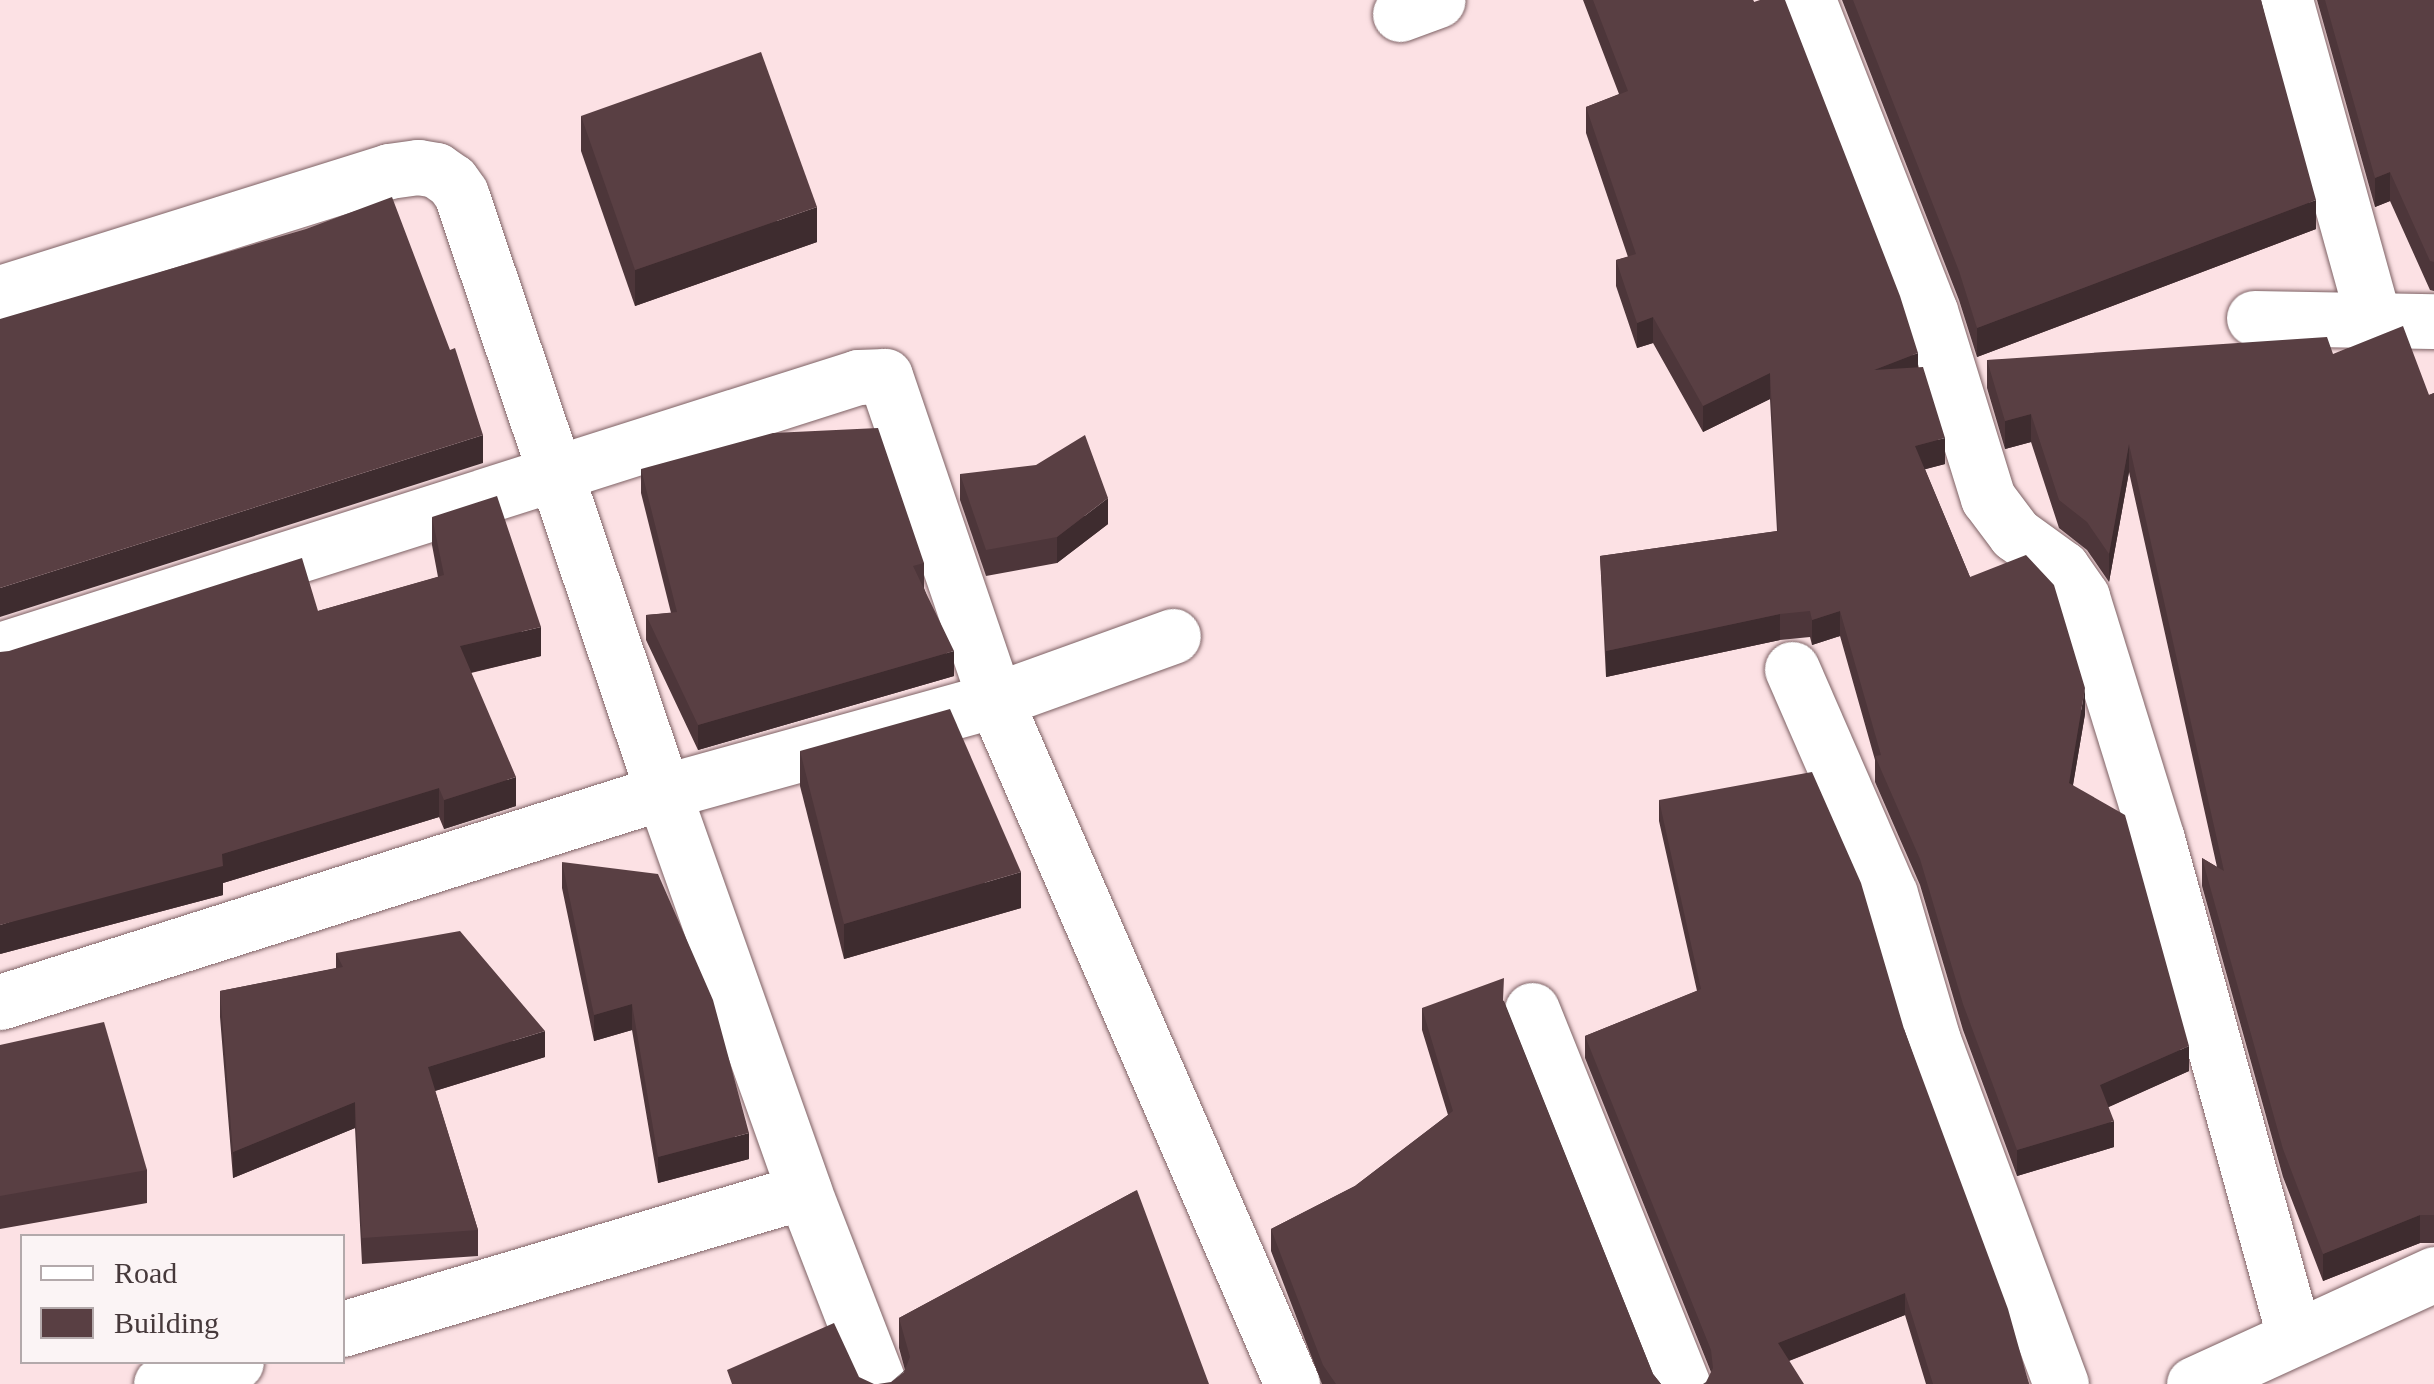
<!DOCTYPE html>
<html>
<head>
<meta charset="utf-8">
<style>
	body { margin:0 }
	#map { position:relative; width:2434px; height:1384px; overflow:hidden; background:#fce1e4; font-family:Georgia,serif }
	div>[style] { position:absolute }
	.roads { filter:drop-shadow(0 0 2px #7d6164) drop-shadow(0 0 2px #7d6164) }
	.minor>* { height:55px; margin:-27.5px; padding:0 27.5px; transform-origin:27.5px; border-radius:27.5px; background:#fff }
	.wall>* { inset:0; background:#4d363a }
	.shaded-wall>* { inset:0; background:#3e2c2f }
	.building>* { inset:0; background:#593f43 }
	span { translate:-50% -50%; white-space:nowrap; text-align:center; line-height:1.15; -webkit-text-stroke:10px #fbf4f5; paint-order:stroke }
	.legend { position:absolute; left:20px; top:1234px; width:325px; height:130px; box-sizing:border-box; background:#fbf4f5; border:2px solid #b3a9ab; margin:0; padding:12px 18px; list-style:none; font-size:30px; color:#46393b }
	.legend li { display:flex; align-items:center; gap:20px; height:50px }
	.legend b { width:50px; border:2px solid #b3a9ab }
</style>
</head>
<body>
<div id="map">
	<div class="roads">
		<div class="minor">
			<div style="left:1808px;top:0;width:334px;rotate:68.6deg"></div>
			<div style="left:1930px;top:311px;width:196px;rotate:72.8deg"></div>
			<div style="left:1988px;top:498px;width:45px;rotate:53.1deg"></div>
			<div style="left:2015px;top:534px;width:58px;rotate:35.9deg"></div>
			<div style="left:2062px;top:568px;width:35px;rotate:55deg"></div>
			<div style="left:2082px;top:597px;width:253px;rotate:72.8deg"></div>
			<div style="left:2157px;top:839px;width:515px;rotate:74.56deg"></div>
			<div style="left:2285px;top:0;width:332px;rotate:74.5deg"></div>
			<div style="left:1400px;top:14px;width:40px;rotate:-20.2deg"></div>
			<div style="left:0;top:293px;width:408px;rotate:-17.4deg"></div>
			<div style="left:389px;top:171px;width:29px;rotate:-8deg"></div>
			<div style="left:418px;top:167px;width:18px;rotate:9deg"></div>
			<div style="left:436px;top:170px;width:19px;rotate:35deg"></div>
			<div style="left:452px;top:181px;width:16px;rotate:55deg"></div>
			<div style="left:461px;top:194px;width:631px;rotate:71.34deg"></div>
			<div style="left:663px;top:792px;width:423px;rotate:70.5deg"></div>
			<div style="left:804px;top:1191px;width:207px;rotate:68.8deg"></div>
			<div style="left:2254px;top:318px;width:180px;rotate:1deg"></div>
			<div style="left:0;top:650px;width:900px;rotate:-17.65deg"></div>
			<div style="left:858px;top:377px;width:27px;rotate:-2deg"></div>
			<div style="left:885px;top:376px;width:342px;rotate:71.2deg"></div>
			<div style="left:995px;top:700px;width:746px;rotate:66.53deg"></div>
			<div style="left:1792px;top:669px;width:245px;rotate:66.5deg"></div>
			<div style="left:1890px;top:894px;width:152px;rotate:73.6deg"></div>
			<div style="left:1933px;top:1040px;width:367px;rotate:69.6deg"></div>
			<div style="left:0;top:1002px;width:695px;rotate:-17.58deg"></div>
			<div style="left:663px;top:792px;width:345px;rotate:-15.5deg"></div>
			<div style="left:995px;top:700px;width:189px;rotate:-19.8deg"></div>
			<div style="left:1532px;top:1010px;width:403px;rotate:68.1deg"></div>
			<div style="left:342px;top:1329px;width:482px;rotate:-16.6deg"></div>
			<div style="left:161px;top:1384px;width:78px;rotate:-16.3deg"></div>
			<div style="left:2194px;top:1384px;width:264px;rotate:-24.6deg"></div>
		</div>
	</div>
	<div class="wall">
		<div style="clip-path:polygon(1583px 0,1753px 0,1918px 367px,1945px 464px,1925px 469px,1970px 577px,2085px 714px,2073px 785px,2189px 1071px,2108px 1107px,2114px 1147px,2017px 1176px,1963px 1030px,1920px 885px,1875px 782px,1875px 760px,1840px 636px,1812px 645px,1810px 637px,1780px 640px,1606px 677px,1600px 556px,1777px 531px,1770px 399px,1703px 432px,1653px 343px,1637px 348px,1616px 286px,1616px 260px,1628px 257px,1586px 133px,1586px 107px,1619px 94px)"></div>
		<div style="clip-path:polygon(1842px 0,2261px 0,2316px 229px,1977px 357px,1959px 300px)"></div>
		<div style="clip-path:polygon(2317px 0,2434px 0,2434px 291px,2430px 290px,2390px 201px,2375px 207px)"></div>
		<div style="clip-path:polygon(581px 116px,817px 242px,635px 306px,581px 151px)"></div>
		<div style="clip-path:polygon(2333px 354px,2429px 395px,2434px 393px,2434px 1243px,2420px 1243px,2323px 1281px,2283px 1177px,2202px 886px,2202px 858px,2217px 867px,2129px 472px,2109px 582px,2087px 550px,2059px 528px,2031px 442px,2005px 449px,1987px 388px,1987px 360px)"></div>
		<div style="clip-path:polygon(641px 469px,924px 563px,924px 588px,954px 676px,698px 750px,646px 640px,646px 615px,671px 613px,641px 493px)"></div>
		<div style="clip-path:polygon(960px 474px,1108px 524px,1057px 563px,986px 576px,960px 500px)"></div>
		<div style="clip-path:polygon(432px 517px,541px 656px,471px 673px,516px 806px,444px 829px,439px 817px,223px 883px,223px 895px,0 954px,318px 611px,438px 577px,432px 545px)"></div>
		<div style="clip-path:polygon(800px 751px,1021px 908px,844px 959px,800px 786px)"></div>
		<div style="clip-path:polygon(1659px 800px,1904px 1029px,2029px 1384px,1926px 1384px,1905px 1315px,1789px 1361px,1711px 1372px,1585px 1058px,1585px 1036px,1697px 991px,1659px 821px)"></div>
		<div style="clip-path:polygon(562px 862px,749px 1159px,658px 1183px,632px 1030px,594px 1041px,562px 888px)"></div>
		<div style="clip-path:polygon(336px 953px,545px 1057px,435px 1091px,478px 1230px,478px 1256px,362px 1264px,355px 1128px,233px 1178px,220px 1017px,220px 991px,336px 968px)"></div>
		<div style="clip-path:polygon(1504px 1001px,1653px 1374px,1661px 1384px,1322px 1384px,1271px 1251px,1271px 1229px,1355px 1186px,1448px 1115px,1422px 1030px,1422px 1008px)"></div>
		<div style="clip-path:polygon(0 1045px,147px 1170px,147px 1203px,0 1229px)"></div>
		<div style="clip-path:polygon(1137px 1190px,891px 1382px,905px 1370px,899px 1348px,899px 1318px)"></div>
	</div>
	<div class="shaded-wall">
		<div style="clip-path:polygon(2390px 172px,2390px 201px,2375px 207px,2375px 178px)"></div>
		<div style="clip-path:polygon(2316px 200px,2316px 229px,1977px 357px,1977px 328px)"></div>
		<div style="clip-path:polygon(817px 207px,817px 242px,635px 306px,635px 270px)"></div>
		<div style="clip-path:polygon(1653px 317px,1653px 343px,1637px 348px,1637px 323px)"></div>
		<div style="clip-path:polygon(1918px 353px,1918px 379px,1874px 370px)"></div>
		<div style="clip-path:polygon(1770px 373px,1770px 399px,1703px 432px,1703px 406px)"></div>
		<div style="clip-path:polygon(2031px 414px,2031px 442px,2005px 449px,2005px 421px)"></div>
		<div style="clip-path:polygon(483px 435px,483px 463px,0 617px,0 588px)"></div>
		<div style="clip-path:polygon(1945px 438px,1945px 464px,1915px 472px,1915px 446px)"></div>
		<div style="clip-path:polygon(2129px 444px,2129px 472px,2109px 582px,2109px 554px)"></div>
		<div style="clip-path:polygon(1108px 498px,1108px 524px,1057px 563px,1057px 537px)"></div>
		<div style="clip-path:polygon(1840px 611px,1840px 636px,1812px 645px,1812px 620px)"></div>
		<div style="clip-path:polygon(1780px 614px,1780px 640px,1606px 677px,1606px 651px)"></div>
		<div style="clip-path:polygon(541px 627px,541px 656px,460px 675px,460px 646px)"></div>
		<div style="clip-path:polygon(954px 651px,954px 676px,698px 750px,698px 725px)"></div>
		<div style="clip-path:polygon(2085px 688px,2085px 714px,2069px 808px,2069px 783px)"></div>
		<div style="clip-path:polygon(516px 777px,516px 806px,444px 829px,444px 800px)"></div>
		<div style="clip-path:polygon(439px 788px,439px 817px,223px 883px,223px 895px,0 954px,0 925px,222px 854px)"></div>
		<div style="clip-path:polygon(1021px 872px,1021px 908px,844px 959px,844px 924px)"></div>
		<div style="clip-path:polygon(632px 1004px,632px 1030px,594px 1041px,594px 1015px)"></div>
		<div style="clip-path:polygon(545px 1031px,545px 1057px,428px 1093px,428px 1067px)"></div>
		<div style="clip-path:polygon(2189px 1046px,2189px 1071px,2100px 1111px,2100px 1085px)"></div>
		<div style="clip-path:polygon(355px 1102px,355px 1128px,233px 1178px,233px 1152px)"></div>
		<div style="clip-path:polygon(2114px 1121px,2114px 1147px,2017px 1176px,2017px 1150px)"></div>
		<div style="clip-path:polygon(749px 1133px,749px 1159px,658px 1183px,658px 1157px)"></div>
		<div style="clip-path:polygon(2420px 1215px,2420px 1243px,2323px 1281px,2323px 1254px)"></div>
		<div style="clip-path:polygon(1905px 1293px,1905px 1315px,1778px 1365px,1778px 1343px)"></div>
	</div>
	<div class="building">
		<div style="clip-path:polygon(1593px 0,1753px 0,1754px 2px,1760px 0,1785px 0,1900px 296px,1918px 353px,1874px 370px,1923px 367px,1945px 438px,1915px 446px,1970px 577px,2026px 555px,2054px 585px,2085px 688px,2069px 783px,2125px 815px,2127px 822px,2189px 1046px,2100px 1085px,2114px 1121px,2017px 1150px,1963px 1004px,1920px 859px,1875px 756px,1881px 755px,1840px 611px,1812px 620px,1810px 611px,1780px 614px,1606px 651px,1600px 556px,1778px 531px,1770px 373px,1703px 406px,1653px 317px,1637px 323px,1616px 260px,1636px 254px,1586px 107px,1628px 91px)"></div>
		<div style="clip-path:polygon(1853px 0,2261px 0,2316px 200px,1977px 328px,1959px 271px)"></div>
		<div style="clip-path:polygon(2325px 0,2434px 0,2434px 262px,2430px 261px,2390px 172px,2375px 178px)"></div>
		<div style="clip-path:polygon(761px 52px,817px 207px,635px 270px,581px 116px)"></div>
		<div style="clip-path:polygon(392px 197px,450px 350px,455px 348px,483px 435px,0 588px,0 319px,306px 229px)"></div>
		<div style="clip-path:polygon(2403px 326px,2429px 395px,2434px 393px,2434px 1215px,2420px 1215px,2323px 1254px,2283px 1149px,2202px 858px,2224px 871px,2129px 444px,2109px 554px,2087px 522px,2059px 500px,2031px 414px,2005px 421px,1987px 360px,2327px 337px,2333px 354px)"></div>
		<div style="clip-path:polygon(878px 428px,924px 563px,913px 566px,954px 651px,698px 725px,646px 615px,677px 612px,641px 469px,773px 433px)"></div>
		<div style="clip-path:polygon(1085px 435px,1108px 498px,1057px 537px,986px 550px,960px 474px,1036px 465px)"></div>
		<div style="clip-path:polygon(497px 496px,541px 627px,460px 646px,516px 777px,444px 800px,439px 788px,222px 854px,223px 866px,0 925px,0 652px,9px 651px,302px 558px,318px 611px,444px 575px,432px 517px)"></div>
		<div style="clip-path:polygon(950px 709px,1021px 872px,844px 924px,800px 751px)"></div>
		<div style="clip-path:polygon(1812px 772px,1861px 883px,1904px 1029px,2008px 1309px,2029px 1384px,1933px 1384px,1905px 1293px,1778px 1343px,1804px 1384px,1703px 1384px,1706px 1382px,1713px 1368px,1711px 1350px,1585px 1036px,1701px 989px,1659px 800px)"></div>
		<div style="clip-path:polygon(562px 862px,658px 874px,713px 1000px,749px 1133px,658px 1157px,632px 1004px,594px 1015px)"></div>
		<div style="clip-path:polygon(460px 931px,545px 1031px,428px 1067px,478px 1230px,362px 1238px,355px 1102px,233px 1152px,220px 991px,343px 967px,336px 953px)"></div>
		<div style="clip-path:polygon(1504px 978px,1503px 1000px,1653px 1374px,1661px 1384px,1336px 1384px,1323px 1365px,1271px 1229px,1355px 1186px,1453px 1111px,1422px 1008px)"></div>
		<div style="clip-path:polygon(104px 1022px,147px 1170px,0 1196px,0 1045px)"></div>
		<div style="clip-path:polygon(1137px 1190px,1209px 1384px,878px 1384px,891px 1382px,904px 1372px,910px 1357px,899px 1318px)"></div>
		<div style="clip-path:polygon(834px 1323px,859px 1377px,874px 1384px,732px 1384px,727px 1370px)"></div>
	</div>
	<ul class="legend">
	<li><b style="height:12px;background:#fff"></b>Road</li>
	<li><b style="height:28px;background:#593f43"></b>Building</li>
	</ul>
</div>
</body>
</html>
